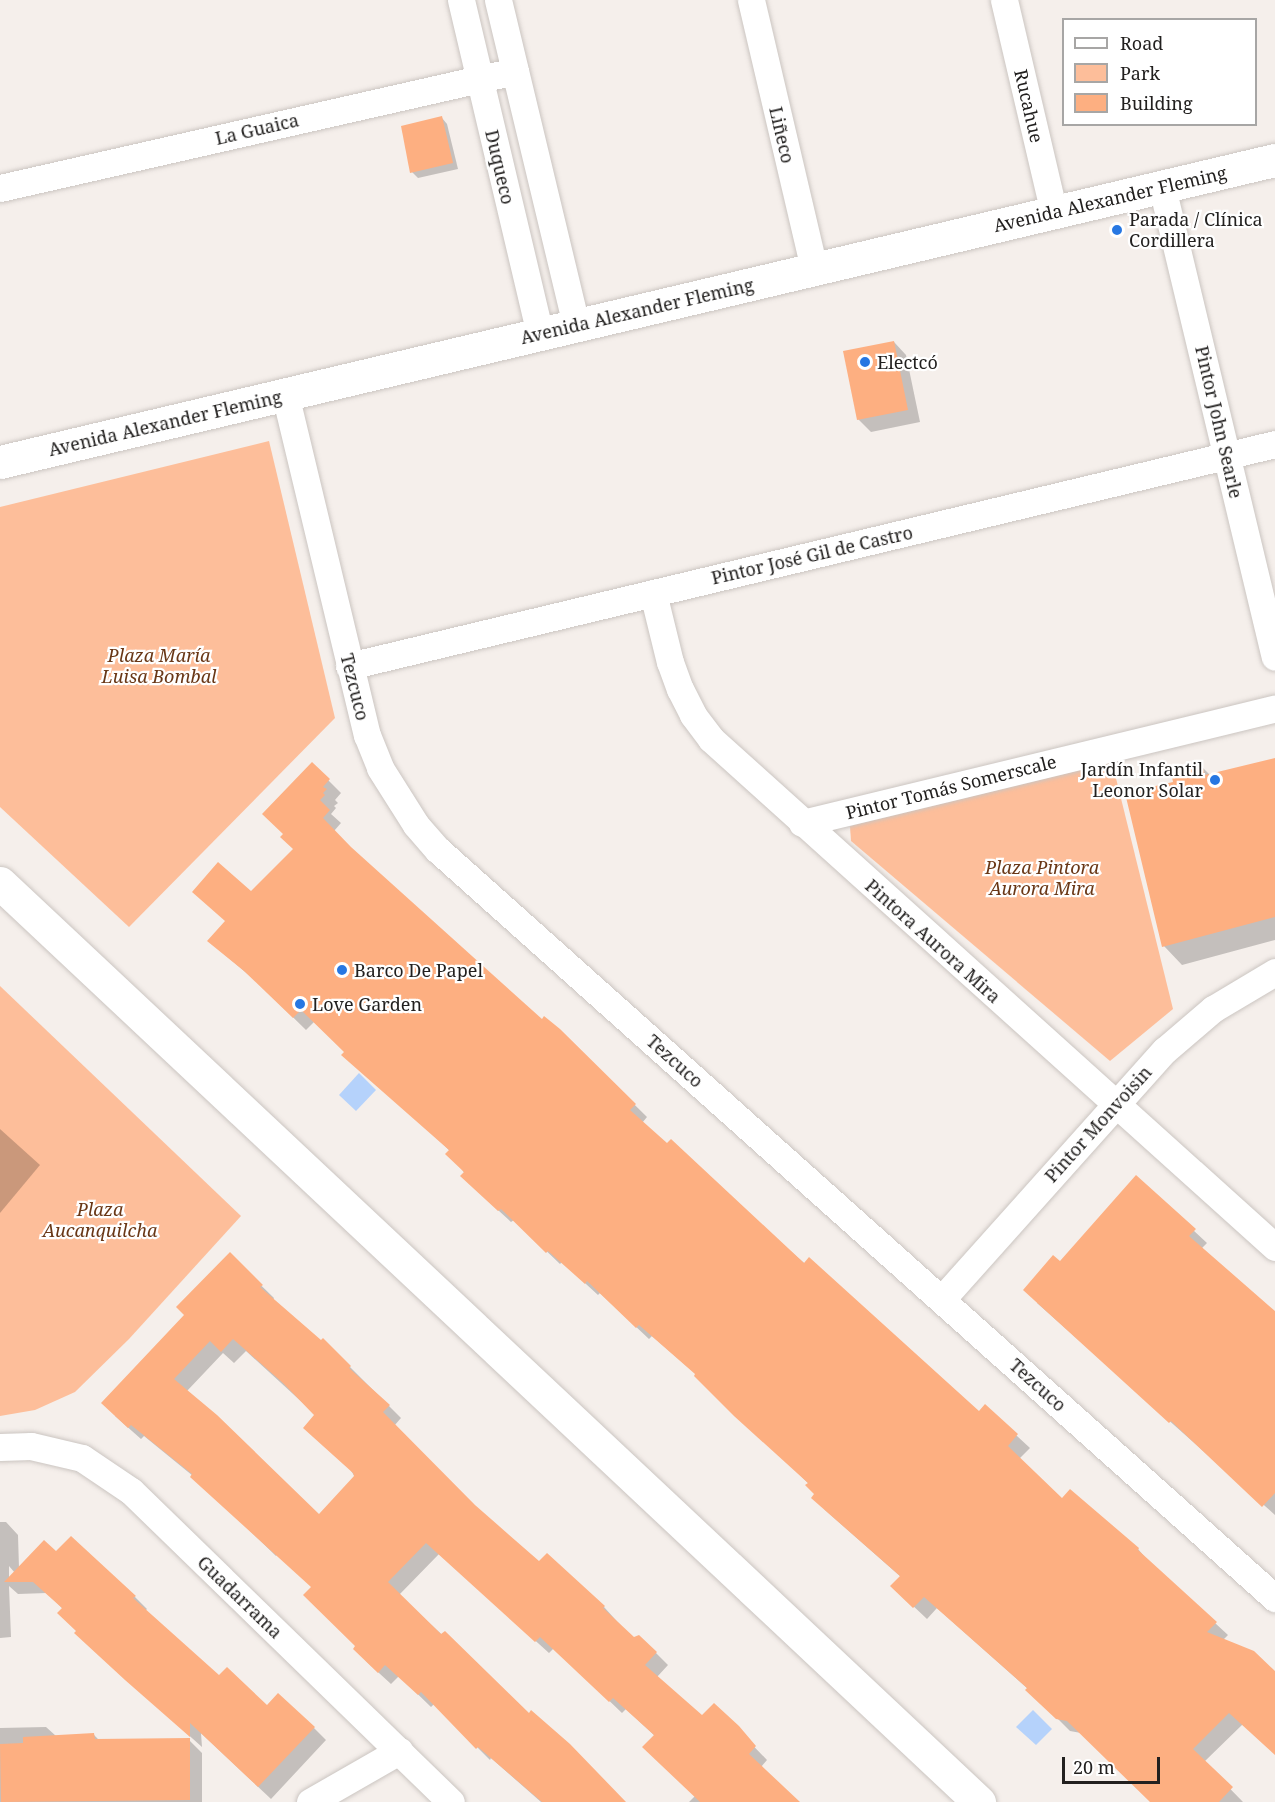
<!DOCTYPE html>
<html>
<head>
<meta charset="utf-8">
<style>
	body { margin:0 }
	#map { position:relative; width:1275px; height:1802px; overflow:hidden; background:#f5efeb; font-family:"Noto Serif",serif }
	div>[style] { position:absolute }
	.green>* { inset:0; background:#fdbe9a }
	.water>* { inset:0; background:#b5d2fb }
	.shadow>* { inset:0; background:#0003 }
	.building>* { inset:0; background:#fdaf81 }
	.roads { filter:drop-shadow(0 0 2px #cbc5c1) drop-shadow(0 0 2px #cbc5c1) }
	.minor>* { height:27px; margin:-13.5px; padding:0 13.5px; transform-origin:13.5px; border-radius:13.5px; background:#fff }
	.secondary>* { height:33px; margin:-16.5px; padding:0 16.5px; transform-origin:16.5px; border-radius:16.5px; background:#fff }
	.dots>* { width:16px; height:16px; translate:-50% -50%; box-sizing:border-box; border:3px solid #fff; border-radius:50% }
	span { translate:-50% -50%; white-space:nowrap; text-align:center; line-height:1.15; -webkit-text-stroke:4.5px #fff; paint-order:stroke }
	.street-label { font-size:18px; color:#22201f }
	.poi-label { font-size:18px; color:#22201f }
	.left { translate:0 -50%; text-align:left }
	.right { translate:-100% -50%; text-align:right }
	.park-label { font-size:18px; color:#693716; font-style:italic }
	.legend { position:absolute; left:1062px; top:18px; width:195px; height:108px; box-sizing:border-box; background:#fff; border:2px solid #a7a6a5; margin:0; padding:8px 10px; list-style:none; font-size:18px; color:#22201f }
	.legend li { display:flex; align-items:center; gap:12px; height:30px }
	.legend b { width:30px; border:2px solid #a7a6a5 }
	.scale { position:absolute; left:1062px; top:1757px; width:98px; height:27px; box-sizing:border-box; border:3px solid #22201f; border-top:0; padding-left:8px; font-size:18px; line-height:21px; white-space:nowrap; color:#22201f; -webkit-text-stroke:4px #fff; paint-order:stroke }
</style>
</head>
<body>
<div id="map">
	<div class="green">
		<div style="clip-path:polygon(269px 441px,335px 718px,129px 927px,0 807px,0 507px)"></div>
		<div style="clip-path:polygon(1112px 762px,1173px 1009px,1110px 1061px,851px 841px,850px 826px)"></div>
		<div style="clip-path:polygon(0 986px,241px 1216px,129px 1339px,75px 1392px,35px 1410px,0 1416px)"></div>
	</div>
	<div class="water">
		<div style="clip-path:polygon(359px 1073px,376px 1090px,356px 1111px,339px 1095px)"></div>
		<div style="clip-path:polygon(1033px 1710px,1052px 1729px,1036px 1745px,1016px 1727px)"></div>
	</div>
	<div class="shadow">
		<div style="clip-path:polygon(442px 118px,447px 124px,458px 169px,418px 178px,412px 172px)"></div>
		<div style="clip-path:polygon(894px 342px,906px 355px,920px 422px,871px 432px,858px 419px)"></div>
		<div style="clip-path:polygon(1275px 760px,1275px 940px,1182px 965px,1164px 946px,1175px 783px,1202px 767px,1210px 775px)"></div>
		<div style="clip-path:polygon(312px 764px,341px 793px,335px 800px,338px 803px,334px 806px,336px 808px,331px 814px,341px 823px,334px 831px,353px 851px,542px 1021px,559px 1030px,647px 1117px,642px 1123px,979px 1414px,985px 1407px,1017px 1436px,1030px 1448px,1019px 1459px,1063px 1500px,1138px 1549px,1149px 1562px,1228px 1635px,1223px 1640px,1275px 1673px,1275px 1754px,1243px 1724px,1204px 1762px,1243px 1802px,1152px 1802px,1081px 1733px,1070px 1731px,1028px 1689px,937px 1608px,927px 1619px,892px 1586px,901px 1577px,825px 1510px,809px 1484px,697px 1375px,652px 1336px,649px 1339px,600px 1293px,598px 1295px,562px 1262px,560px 1264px,514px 1220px,511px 1222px,474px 1188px,450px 1151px,314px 1022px,306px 1030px,258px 983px,209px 941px,295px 850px)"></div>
		<div style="clip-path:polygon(0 1129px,40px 1165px,0 1213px)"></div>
		<div style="clip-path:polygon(1136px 1177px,1207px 1243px,1201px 1249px,1275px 1313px,1275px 1515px,1037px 1303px,1060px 1263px)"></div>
		<div style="clip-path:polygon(evenodd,230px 1255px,274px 1298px,273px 1300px,321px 1342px,323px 1340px,401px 1418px,394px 1426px,475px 1506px,539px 1563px,604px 1607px,633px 1639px,656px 1653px,668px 1665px,657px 1677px,702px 1717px,714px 1705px,767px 1760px,761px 1767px,798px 1802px,689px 1802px,695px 1796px,655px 1736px,626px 1709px,622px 1713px,554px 1648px,549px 1653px,439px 1554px,399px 1595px,529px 1715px,569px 1745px,624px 1802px,541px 1802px,491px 1758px,490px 1760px,434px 1704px,431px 1707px,399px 1676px,391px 1684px,367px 1662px,313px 1587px,278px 1553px,276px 1556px,193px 1476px,144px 1436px,141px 1439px,115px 1416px,230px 1255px,246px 1351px,316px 1415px,355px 1477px,319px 1516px,187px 1391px,223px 1353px,234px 1363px,246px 1351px)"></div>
		<div style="clip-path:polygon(evenodd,0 1522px,6px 1522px,18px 1535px,19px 1568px,56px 1553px,71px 1538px,135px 1597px,147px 1609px,145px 1611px,219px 1677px,267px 1707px,314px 1728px,326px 1740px,271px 1799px,201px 1733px,202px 1747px,89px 1646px,63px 1609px,47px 1593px,18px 1594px,9px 1586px,11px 1637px,0 1638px,0 1522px,9px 1566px,15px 1573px,9px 1579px,9px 1566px)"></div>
		<div style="clip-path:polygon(46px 1727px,56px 1736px,94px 1735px,100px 1741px,189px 1740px,202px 1753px,202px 1802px,0 1802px,0 1728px)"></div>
	</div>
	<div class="building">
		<div style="clip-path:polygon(442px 116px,453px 163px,410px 173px,401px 126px)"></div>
		<div style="clip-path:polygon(894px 341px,908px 410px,857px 420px,843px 351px)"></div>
		<div style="clip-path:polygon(1275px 758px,1275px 917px,1162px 947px,1125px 793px,1173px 782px,1171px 772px,1202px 765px,1205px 775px)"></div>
		<div style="clip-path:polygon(312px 762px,330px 779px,323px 787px,327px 789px,323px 793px,325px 795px,320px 800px,330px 810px,323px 818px,351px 847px,542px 1019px,544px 1016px,560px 1029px,636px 1104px,630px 1110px,667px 1143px,671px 1139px,804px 1263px,809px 1257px,979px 1411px,985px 1404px,1018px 1434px,1008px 1446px,1062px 1498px,1070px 1489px,1139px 1548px,1138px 1550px,1217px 1622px,1207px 1632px,1254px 1651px,1275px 1671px,1275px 1755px,1229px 1713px,1193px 1749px,1233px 1787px,1219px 1802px,1150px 1802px,1067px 1721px,1056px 1719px,1025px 1690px,1027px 1688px,924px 1597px,913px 1608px,890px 1586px,900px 1576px,811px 1498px,814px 1494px,805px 1485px,808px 1483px,734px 1416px,694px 1376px,695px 1374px,639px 1325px,636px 1328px,587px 1281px,585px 1284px,548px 1251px,546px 1253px,501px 1209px,498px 1211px,460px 1176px,464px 1172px,445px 1154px,449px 1150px,341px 1055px,344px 1052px,301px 1010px,293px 1018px,244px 971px,207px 941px,225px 921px,192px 892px,218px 862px,251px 891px,293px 849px,280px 837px,283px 834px,262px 814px)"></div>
		<div style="clip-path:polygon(1136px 1175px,1196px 1229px,1189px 1236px,1275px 1311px,1275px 1493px,1262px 1507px,1171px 1421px,1169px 1423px,1023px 1290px,1053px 1255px,1060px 1261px)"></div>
		<div style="clip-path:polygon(evenodd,230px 1252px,263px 1285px,260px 1287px,321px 1340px,323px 1338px,351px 1366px,349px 1368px,390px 1405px,383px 1412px,475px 1505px,539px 1561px,547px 1553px,605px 1606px,603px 1608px,634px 1637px,639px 1635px,657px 1652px,645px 1665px,702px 1715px,714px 1703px,739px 1726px,756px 1746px,749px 1754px,800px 1802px,700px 1802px,642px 1747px,654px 1735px,613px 1698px,609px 1702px,540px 1637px,535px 1642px,426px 1543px,388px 1582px,441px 1634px,445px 1631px,529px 1713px,531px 1710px,570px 1744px,626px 1802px,542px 1802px,478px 1747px,476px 1749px,421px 1692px,418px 1695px,385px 1665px,378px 1673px,353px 1649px,355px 1646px,303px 1595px,311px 1587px,190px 1477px,192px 1474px,131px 1425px,128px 1428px,101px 1403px,184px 1315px,176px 1307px,230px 1252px,233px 1339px,283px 1383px,314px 1415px,303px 1428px,353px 1473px,354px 1476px,319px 1514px,217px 1415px,174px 1379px,210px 1341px,221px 1352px,233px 1339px)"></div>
		<div style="clip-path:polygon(71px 1536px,136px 1596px,133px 1598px,219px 1675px,227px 1667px,267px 1705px,278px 1693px,315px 1727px,258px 1787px,190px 1723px,190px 1737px,125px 1680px,74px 1633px,76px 1631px,57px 1613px,62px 1608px,33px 1582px,4px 1582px,44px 1540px,56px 1551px)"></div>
		<div style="clip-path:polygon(94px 1733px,95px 1739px,190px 1738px,190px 1800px,1px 1802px,0 1744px,23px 1743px,23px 1737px)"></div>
	</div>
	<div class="roads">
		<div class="minor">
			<div style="left:461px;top:0;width:343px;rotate:76.7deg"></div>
			<div style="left:498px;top:0;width:334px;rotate:76.5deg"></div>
			<div style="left:751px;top:0;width:276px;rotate:76.8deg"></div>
			<div style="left:1004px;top:0;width:219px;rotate:76.8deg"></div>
			<div style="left:1162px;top:187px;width:483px;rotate:76.5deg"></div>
			<div style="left:0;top:188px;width:528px;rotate:-12.8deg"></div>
			<div style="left:285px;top:394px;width:351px;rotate:76.5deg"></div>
			<div style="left:367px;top:735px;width:35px;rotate:68deg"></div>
			<div style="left:380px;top:768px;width:67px;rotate:57.7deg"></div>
			<div style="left:416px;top:825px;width:33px;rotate:49deg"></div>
			<div style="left:438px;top:850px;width:1123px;rotate:41.79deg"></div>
			<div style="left:653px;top:593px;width:71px;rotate:76.2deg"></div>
			<div style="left:670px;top:662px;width:29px;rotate:70deg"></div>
			<div style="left:680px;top:689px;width:29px;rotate:63deg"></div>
			<div style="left:693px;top:715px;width:30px;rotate:53deg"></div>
			<div style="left:711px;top:739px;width:759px;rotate:42.01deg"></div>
			<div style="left:349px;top:666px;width:952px;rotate:-13.48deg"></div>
			<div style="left:802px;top:823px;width:487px;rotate:-13.6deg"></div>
			<div style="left:942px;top:1299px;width:334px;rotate:-48.2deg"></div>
			<div style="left:1165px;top:1050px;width:63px;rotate:-40.5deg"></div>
			<div style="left:1213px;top:1009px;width:72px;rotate:-30.8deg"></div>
			<div style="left:0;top:1447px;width:31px;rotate:-2deg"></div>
			<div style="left:31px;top:1446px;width:52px;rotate:13.2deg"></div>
			<div style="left:82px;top:1458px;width:59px;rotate:34deg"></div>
			<div style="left:131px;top:1491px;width:446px;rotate:44.2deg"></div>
			<div style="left:310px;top:1802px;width:103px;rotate:-29.8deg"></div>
		</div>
		<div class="secondary">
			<div style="left:0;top:462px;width:1310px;rotate:-13.33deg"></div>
			<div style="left:0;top:883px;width:1343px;rotate:43.19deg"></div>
		</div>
	</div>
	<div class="dots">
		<div style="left:1117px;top:230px;background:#2777e2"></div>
		<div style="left:865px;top:362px;background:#2777e2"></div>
		<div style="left:1215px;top:780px;background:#2777e2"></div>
		<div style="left:342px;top:970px;background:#2777e2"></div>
		<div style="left:300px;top:1004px;background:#2777e2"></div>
	</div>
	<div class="street-label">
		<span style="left:1029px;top:106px;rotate:77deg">Rucahue</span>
		<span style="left:257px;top:129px;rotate:-13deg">La Guaica</span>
		<span style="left:782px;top:135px;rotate:77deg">Liñeco</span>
		<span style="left:500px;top:167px;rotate:77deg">Duqueco</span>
		<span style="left:1110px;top:199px;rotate:-13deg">Avenida Alexander Fleming</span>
		<span style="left:637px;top:311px;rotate:-13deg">Avenida Alexander Fleming</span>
		<span style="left:1219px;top:422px;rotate:77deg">Pintor John Searle</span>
		<span style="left:165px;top:423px;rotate:-13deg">Avenida Alexander Fleming</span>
		<span style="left:812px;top:555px;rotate:-13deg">Pintor José Gil de Castro</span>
		<span style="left:355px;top:687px;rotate:76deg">Tezcuco</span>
		<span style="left:951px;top:787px;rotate:-14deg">Pintor Tomás Somerscale</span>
		<span style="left:933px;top:941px;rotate:42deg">Pintora Aurora Mira</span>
		<span style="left:675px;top:1061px;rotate:42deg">Tezcuco</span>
		<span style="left:1098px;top:1124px;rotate:-48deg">Pintor Monvoisin</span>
		<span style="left:1038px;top:1385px;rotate:42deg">Tezcuco</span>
		<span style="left:240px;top:1597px;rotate:44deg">Guadarrama</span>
	</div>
	<div class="poi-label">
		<span class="left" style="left:1129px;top:230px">Parada / Clínica<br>Cordillera</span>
		<span class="left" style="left:877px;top:362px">Electcó</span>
		<span class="right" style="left:1203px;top:780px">Jardín Infantil<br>Leonor Solar</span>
		<span class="left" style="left:354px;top:970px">Barco De Papel</span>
		<span class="left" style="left:312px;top:1004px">Love Garden</span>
	</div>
	<div class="park-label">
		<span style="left:159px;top:666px">Plaza María<br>Luisa Bombal</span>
		<span style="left:1042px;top:878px">Plaza Pintora<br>Aurora Mira</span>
		<span style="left:100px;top:1220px">Plaza<br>Aucanquilcha</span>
	</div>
	<ul class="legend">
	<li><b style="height:8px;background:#fff"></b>Road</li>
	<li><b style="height:16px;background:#fdbe9a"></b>Park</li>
	<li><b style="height:16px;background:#fdaf81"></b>Building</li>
	</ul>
	<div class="scale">20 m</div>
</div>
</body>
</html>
